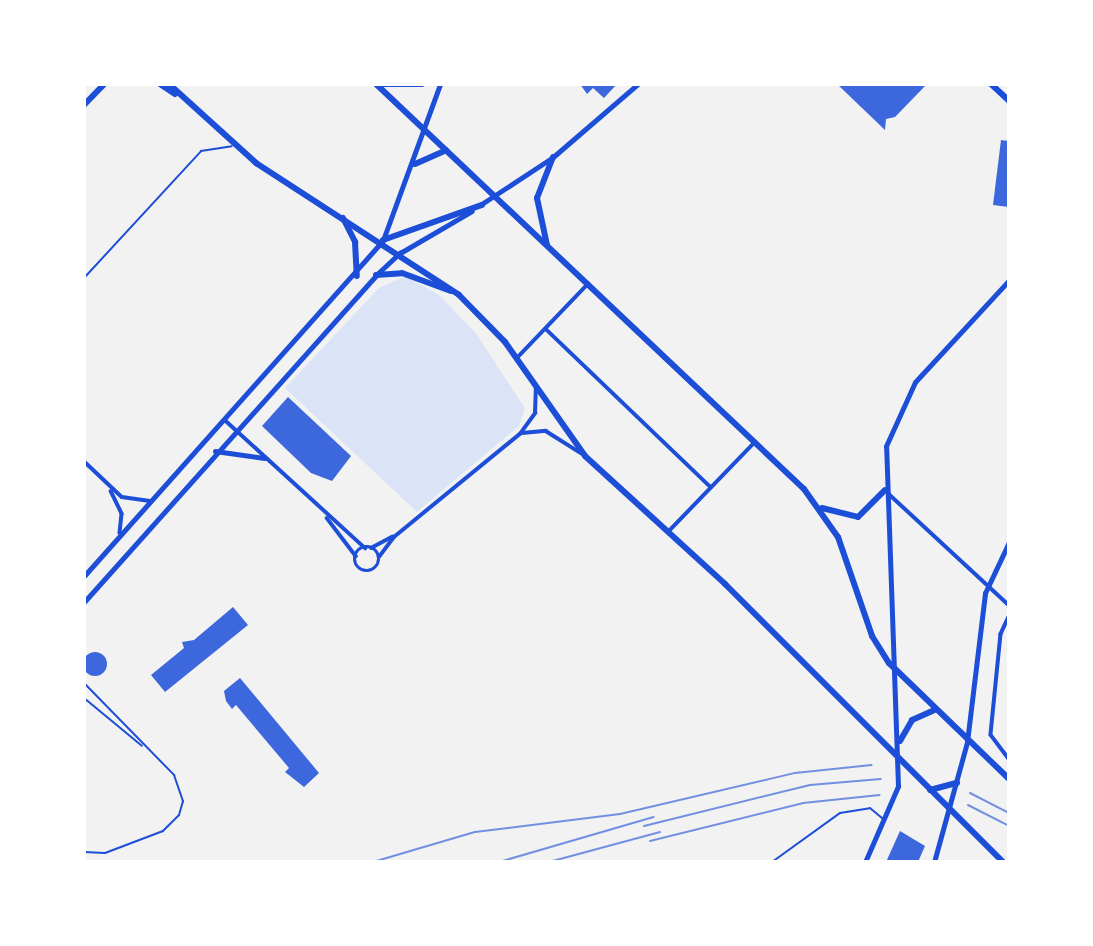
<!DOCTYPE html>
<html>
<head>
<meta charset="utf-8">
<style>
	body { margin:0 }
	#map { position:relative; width:1093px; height:946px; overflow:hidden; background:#f2f2f2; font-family:"Golos Text",sans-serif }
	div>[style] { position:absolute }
	.green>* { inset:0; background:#dbe4f7 }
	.building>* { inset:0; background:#3d67dc }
	.round { border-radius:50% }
	.service>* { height:2px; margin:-1px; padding:0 1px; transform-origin:1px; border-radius:1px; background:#1d4ed8 }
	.minor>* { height:3.5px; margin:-1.75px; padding:0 1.75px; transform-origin:1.75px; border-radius:1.75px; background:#1d4ed8 }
	.minor>.ring { margin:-1.75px; padding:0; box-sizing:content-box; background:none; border:3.5px solid #1d4ed8; border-radius:50% }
	.secondary>* { height:5px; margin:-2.5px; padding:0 2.5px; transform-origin:2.5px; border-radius:2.5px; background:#1d4ed8 }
	.primary>* { height:6px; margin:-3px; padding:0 3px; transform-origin:3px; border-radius:3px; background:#1d4ed8 }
	.trunk>* { height:6px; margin:-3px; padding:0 3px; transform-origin:3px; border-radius:3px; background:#1d4ed8 }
	.rail>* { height:2px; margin:-1px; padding:0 1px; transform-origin:1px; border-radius:1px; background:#7290e2 }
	span { translate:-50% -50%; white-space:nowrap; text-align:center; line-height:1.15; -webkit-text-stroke:5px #fff; paint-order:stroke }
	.frame { position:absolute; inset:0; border:86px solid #fff; pointer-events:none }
</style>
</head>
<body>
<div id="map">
	<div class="green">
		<div style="clip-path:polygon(406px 276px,439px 295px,475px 332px,525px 408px,519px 426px,417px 512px,285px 388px,379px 288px)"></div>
	</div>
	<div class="building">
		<div style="clip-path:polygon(580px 84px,617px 84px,604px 98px,593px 88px,587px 94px)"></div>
		<div style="clip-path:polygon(837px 84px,927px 84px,895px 117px,886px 119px,885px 130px)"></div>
		<div style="clip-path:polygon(1001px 140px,1009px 141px,1009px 207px,993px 205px)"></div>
		<div style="clip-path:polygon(288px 397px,351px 456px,332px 481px,311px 473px,262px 426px)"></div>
		<div style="clip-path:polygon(233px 607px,248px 625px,165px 692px,151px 675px,184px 648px,182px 642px,194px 640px)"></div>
		<div class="round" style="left:83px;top:652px;width:24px;height:24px"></div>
		<div style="clip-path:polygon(240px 678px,319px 773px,304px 787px,285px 772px,289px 768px,236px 705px,232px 709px,226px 701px,224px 691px)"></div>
		<div style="clip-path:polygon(900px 831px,925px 846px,918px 862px,886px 862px)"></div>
	</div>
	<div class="service">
		<div style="left:84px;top:278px;width:173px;rotate:-47.3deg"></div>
		<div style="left:201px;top:151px;width:31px;rotate:-9deg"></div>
		<div style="left:84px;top:683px;width:129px;rotate:45.6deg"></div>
		<div style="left:174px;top:775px;width:28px;rotate:71deg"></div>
		<div style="left:183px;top:801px;width:15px;rotate:106deg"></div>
		<div style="left:179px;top:815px;width:23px;rotate:135deg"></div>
		<div style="left:163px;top:831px;width:62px;rotate:159.2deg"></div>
		<div style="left:105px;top:853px;width:21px;rotate:-177deg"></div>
		<div style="left:84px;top:698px;width:75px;rotate:39.6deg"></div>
		<div style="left:772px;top:862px;width:84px;rotate:-35.8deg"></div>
		<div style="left:840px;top:813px;width:30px;rotate:-9deg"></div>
		<div style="left:870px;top:808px;width:16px;rotate:40deg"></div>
	</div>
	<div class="minor">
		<div style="left:547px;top:330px;width:227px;rotate:43.8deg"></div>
		<div style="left:517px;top:358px;width:103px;rotate:-46.2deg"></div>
		<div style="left:225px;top:420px;width:190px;rotate:42.4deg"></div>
		<div style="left:522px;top:433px;width:24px;rotate:-5deg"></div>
		<div style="left:546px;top:431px;width:41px;rotate:32.2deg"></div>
		<div style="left:84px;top:461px;width:52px;rotate:43.5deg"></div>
		<div style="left:122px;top:497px;width:28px;rotate:8deg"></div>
		<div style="left:111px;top:491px;width:25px;rotate:64deg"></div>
		<div style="left:122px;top:514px;width:19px;rotate:96deg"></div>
		<div style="left:889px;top:494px;width:163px;rotate:42.8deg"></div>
		<div style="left:327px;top:518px;width:48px;rotate:52.7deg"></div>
		<div style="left:669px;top:531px;width:124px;rotate:-46deg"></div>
		<div class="ring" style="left:355px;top:547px;width:20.5px;height:20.5px"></div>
		<div style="left:371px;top:548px;width:24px;rotate:-28deg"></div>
		<div style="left:379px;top:557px;width:25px;rotate:-53deg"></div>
		<div style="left:394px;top:537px;width:163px;rotate:-39.3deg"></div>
		<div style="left:520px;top:434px;width:26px;rotate:-54deg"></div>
		<div style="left:535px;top:413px;width:25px;rotate:-88deg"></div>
		<div style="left:1009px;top:617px;width:19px;rotate:115deg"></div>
		<div style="left:1001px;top:634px;width:101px;rotate:95.7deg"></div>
		<div style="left:991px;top:735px;width:30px;rotate:53deg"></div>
	</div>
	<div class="secondary">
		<div style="left:480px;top:205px;width:87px;rotate:-33.3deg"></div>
		<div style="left:553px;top:157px;width:112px;rotate:-40.7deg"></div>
		<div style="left:215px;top:451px;width:50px;rotate:8deg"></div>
		<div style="left:84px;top:576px;width:450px;rotate:-48.3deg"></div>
		<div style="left:383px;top:240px;width:166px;rotate:-69.9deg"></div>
		<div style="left:84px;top:602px;width:438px;rotate:-48.2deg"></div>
		<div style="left:376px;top:275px;width:33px;rotate:-43deg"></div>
		<div style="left:400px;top:253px;width:83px;rotate:-30.3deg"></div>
		<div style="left:865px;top:862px;width:83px;rotate:-66.5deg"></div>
		<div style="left:898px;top:786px;width:340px;rotate:-92deg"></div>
		<div style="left:886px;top:446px;width:70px;rotate:-65.6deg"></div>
		<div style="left:915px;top:382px;width:139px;rotate:-47.3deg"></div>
		<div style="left:934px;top:862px;width:124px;rotate:-74.6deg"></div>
		<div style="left:967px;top:742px;width:150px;rotate:-83.1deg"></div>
		<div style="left:985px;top:593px;width:56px;rotate:-64.8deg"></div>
	</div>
	<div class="primary">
		<div style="left:991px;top:84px;width:25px;rotate:43deg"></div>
	</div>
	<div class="trunk">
		<div style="left:160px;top:84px;width:18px;rotate:34deg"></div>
		<div style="left:169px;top:84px;width:118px;rotate:42.2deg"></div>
		<div style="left:256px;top:163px;width:242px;rotate:33deg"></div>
		<div style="left:459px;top:295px;width:66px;rotate:45.6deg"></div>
		<div style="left:505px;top:342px;width:139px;rotate:54.9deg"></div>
		<div style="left:585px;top:456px;width:190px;rotate:42.4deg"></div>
		<div style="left:725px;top:584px;width:393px;rotate:45deg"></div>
		<div style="left:376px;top:84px;width:589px;rotate:43.42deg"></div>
		<div style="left:804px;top:489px;width:59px;rotate:54.7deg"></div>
		<div style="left:838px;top:537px;width:105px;rotate:71deg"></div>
		<div style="left:872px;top:636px;width:32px;rotate:58deg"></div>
		<div style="left:889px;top:663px;width:167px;rotate:44deg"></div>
		<div style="left:383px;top:84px;width:39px"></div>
		<div style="left:84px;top:105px;width:29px;rotate:-46deg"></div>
		<div style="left:415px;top:164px;width:34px;rotate:-24deg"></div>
		<div style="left:343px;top:218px;width:27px;rotate:63deg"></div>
		<div style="left:355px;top:242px;width:34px;rotate:87deg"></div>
		<div style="left:383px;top:240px;width:105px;rotate:-19.5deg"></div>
		<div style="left:547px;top:245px;width:48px;rotate:-102deg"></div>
		<div style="left:537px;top:198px;width:44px;rotate:-68.7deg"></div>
		<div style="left:376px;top:275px;width:26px;rotate:-4deg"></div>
		<div style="left:402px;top:273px;width:52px;rotate:20.2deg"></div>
		<div style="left:822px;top:508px;width:37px;rotate:14deg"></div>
		<div style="left:858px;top:517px;width:38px;rotate:-45deg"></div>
		<div style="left:900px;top:741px;width:24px;rotate:-60deg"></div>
		<div style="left:912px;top:720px;width:24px;rotate:-24deg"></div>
		<div style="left:930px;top:790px;width:28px;rotate:-15deg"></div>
	</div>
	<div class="rail">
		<div style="left:970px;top:793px;width:44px;rotate:27.1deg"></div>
		<div style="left:968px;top:805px;width:46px;rotate:27.1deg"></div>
		<div style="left:644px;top:826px;width:171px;rotate:-13.9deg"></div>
		<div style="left:810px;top:785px;width:71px;rotate:-4.8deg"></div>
		<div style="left:650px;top:841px;width:158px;rotate:-13.9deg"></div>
		<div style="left:803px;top:803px;width:77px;rotate:-5.9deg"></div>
		<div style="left:373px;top:862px;width:106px;rotate:-16.4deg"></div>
		<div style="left:475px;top:832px;width:146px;rotate:-7.1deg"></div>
		<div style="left:620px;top:814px;width:180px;rotate:-13.2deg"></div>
		<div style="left:795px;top:773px;width:77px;rotate:-5.9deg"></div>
		<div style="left:499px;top:862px;width:161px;rotate:-16.2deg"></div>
		<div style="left:549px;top:862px;width:115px;rotate:-15.1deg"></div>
	</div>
	<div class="frame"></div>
</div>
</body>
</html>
